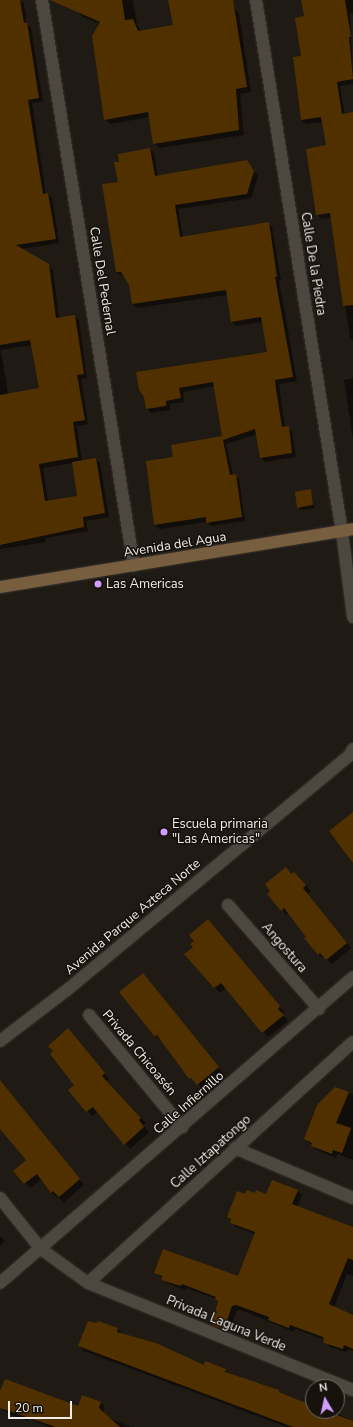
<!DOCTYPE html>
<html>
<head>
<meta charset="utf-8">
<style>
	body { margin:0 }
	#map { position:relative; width:353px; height:1427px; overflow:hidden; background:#1f1a13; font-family:"Nunito Sans",sans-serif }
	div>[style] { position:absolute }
	.shadow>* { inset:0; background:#0007 }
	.building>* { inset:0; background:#513000 }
	.roads { filter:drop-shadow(0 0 1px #383330) drop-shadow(0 0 1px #383330) }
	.minor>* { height:12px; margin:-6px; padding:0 6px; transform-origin:6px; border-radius:6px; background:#4e4740 }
	.tertiary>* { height:12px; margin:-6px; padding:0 6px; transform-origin:6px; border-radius:6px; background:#4e4740 }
	.secondary>* { height:12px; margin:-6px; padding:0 6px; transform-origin:6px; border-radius:6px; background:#775e3e }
	.dots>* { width:11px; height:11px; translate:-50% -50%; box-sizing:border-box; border:2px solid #16110b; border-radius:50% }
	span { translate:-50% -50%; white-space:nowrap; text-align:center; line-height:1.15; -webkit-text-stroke:3px #16110b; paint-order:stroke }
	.street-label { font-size:13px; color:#f2ede9 }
	.poi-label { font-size:13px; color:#f2ede9 }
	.left { translate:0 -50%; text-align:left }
	.north { position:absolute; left:305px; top:1379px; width:40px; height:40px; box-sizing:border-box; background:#16110b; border:1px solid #6e6964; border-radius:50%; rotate:351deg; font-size:11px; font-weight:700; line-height:16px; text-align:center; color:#f2ede9 }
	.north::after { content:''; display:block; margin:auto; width:14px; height:18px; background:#d09dff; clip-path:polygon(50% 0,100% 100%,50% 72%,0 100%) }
	.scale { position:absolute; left:8px; top:1401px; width:64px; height:18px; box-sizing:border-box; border:2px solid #f2ede9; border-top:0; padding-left:5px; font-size:12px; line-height:14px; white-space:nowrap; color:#f2ede9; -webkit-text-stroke:3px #16110b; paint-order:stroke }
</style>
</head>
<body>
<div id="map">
	<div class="shadow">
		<div style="clip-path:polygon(evenodd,0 0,20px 0,24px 4px,27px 24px,31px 28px,43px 102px,32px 103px,46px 194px,52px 198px,59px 243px,21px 249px,53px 270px,59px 319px,75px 316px,79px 320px,87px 378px,81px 379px,88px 424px,77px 426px,82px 462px,95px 459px,100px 463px,109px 517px,86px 521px,88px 531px,45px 538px,46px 542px,0 549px,0 0,32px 345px,40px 389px,8px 394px,1px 350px,32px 345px,0 0,73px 463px,78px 497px,48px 501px,43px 468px,73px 463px)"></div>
		<div style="clip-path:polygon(76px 0,133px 0,137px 25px,141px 31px,174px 26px,169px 0,229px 0,239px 14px,251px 92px,240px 94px,244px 135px,159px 148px,154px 143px,150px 117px,110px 124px,105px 119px,100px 24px,83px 17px,78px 12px)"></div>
		<div style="clip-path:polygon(302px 0,353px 0,353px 13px,350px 13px,353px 84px,340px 86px,353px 164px,353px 341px,350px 338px,332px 217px,321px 219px,317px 214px,327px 146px,323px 122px,306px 124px,302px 120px,294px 58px,302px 56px,304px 17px)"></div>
		<div style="clip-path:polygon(150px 149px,154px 153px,158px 177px,246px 161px,258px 176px,251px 198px,178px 209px,183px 237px,268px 223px,272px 227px,281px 280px,279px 281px,297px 381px,279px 384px,280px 393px,285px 427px,292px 431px,296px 457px,265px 462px,261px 458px,257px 434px,226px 444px,233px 475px,239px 479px,245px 521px,211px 526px,207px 522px,159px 529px,155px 525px,174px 458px,223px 437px,215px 386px,183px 392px,184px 402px,170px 404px,170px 410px,151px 413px,147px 409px,145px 397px,268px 352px,263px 322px,236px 326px,232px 322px,228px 295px,137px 308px,133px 304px,130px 284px,124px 276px,117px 272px,120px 163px)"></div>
		<div style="clip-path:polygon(353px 378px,353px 440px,344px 380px)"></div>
		<div style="clip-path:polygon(310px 490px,315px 508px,301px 510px,298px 508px)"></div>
		<div style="clip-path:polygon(292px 875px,299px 878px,311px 891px,307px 894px,351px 948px,332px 964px,318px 954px,289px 913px,286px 915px,282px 910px)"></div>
		<div style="clip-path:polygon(213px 925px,284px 1012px,282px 1014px,288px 1021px,268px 1037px,226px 988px,220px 993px,185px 954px)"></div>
		<div style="clip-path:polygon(147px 979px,223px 1073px,203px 1089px,189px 1076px,162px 1040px,155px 1036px)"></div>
		<div style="clip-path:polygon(73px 1035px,109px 1079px,107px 1081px,146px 1123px,143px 1125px,149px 1132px,130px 1149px,98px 1111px,92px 1116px,69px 1090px,76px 1085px)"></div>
		<div style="clip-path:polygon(0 1087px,12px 1095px,84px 1185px,64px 1202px,51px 1192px,42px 1179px,30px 1188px,25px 1183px,28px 1160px,0 1127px)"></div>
		<div style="clip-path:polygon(336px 1088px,353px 1095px,353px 1160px,338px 1154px,336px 1158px,317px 1150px,305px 1139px)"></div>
		<div style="clip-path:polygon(297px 1191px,302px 1195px,297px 1207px,353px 1230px,353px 1276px,347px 1274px,334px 1308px,353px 1316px,353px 1351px,349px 1349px,345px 1352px,330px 1347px,325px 1340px,295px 1329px,294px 1332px,241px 1310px,237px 1310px,228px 1334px,213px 1325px,219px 1302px,216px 1299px,187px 1288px,186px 1290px,166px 1283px,155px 1272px,238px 1278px,255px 1234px,236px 1227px,228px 1217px,246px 1195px,267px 1196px)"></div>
		<div style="clip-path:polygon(0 1236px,5px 1241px,0 1246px)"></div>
		<div style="clip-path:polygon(118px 1329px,123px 1334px,204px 1366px,225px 1370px,230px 1375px,258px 1385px,259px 1383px,312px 1406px,313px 1404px,313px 1411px,332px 1411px,353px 1421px,353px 1427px,287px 1427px,84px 1351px,79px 1346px)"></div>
		<div style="clip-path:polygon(0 1394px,78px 1407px,101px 1402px,105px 1407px,103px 1413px,109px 1418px,131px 1427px,49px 1427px,29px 1418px,28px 1421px,9px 1414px,0 1407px)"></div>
	</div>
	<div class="building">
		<div style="clip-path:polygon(0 0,20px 0,24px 23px,27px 22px,39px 98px,28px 100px,43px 194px,48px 193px,56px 239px,16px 245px,49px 264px,56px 318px,75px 315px,84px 374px,77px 375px,85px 420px,73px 422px,78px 457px,39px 464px,45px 501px,77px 496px,72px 462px,96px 458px,105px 513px,83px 517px,84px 527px,0 545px,0 395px,39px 388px,30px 340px,0 345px)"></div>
		<div style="clip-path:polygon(50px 0,122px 0,125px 20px,133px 19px,138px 31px,173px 25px,168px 0,233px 0,247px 87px,236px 89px,239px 130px,153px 144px,148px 112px,104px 120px,92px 36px,100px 22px)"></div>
		<div style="clip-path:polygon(301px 0,345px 0,351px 37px,349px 37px,353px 79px,337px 82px,342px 114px,353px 112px,353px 305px,343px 306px,330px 213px,316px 215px,306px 149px,326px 145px,321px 117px,301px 120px,293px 57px,301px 56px,295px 18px,304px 16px)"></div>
		<div style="clip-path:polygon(150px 148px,155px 176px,247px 160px,254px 171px,247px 194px,175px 205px,180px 237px,269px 222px,277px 277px,275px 277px,293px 377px,275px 380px,276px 389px,282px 427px,289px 426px,292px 453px,260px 458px,255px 429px,223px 440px,230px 475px,236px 474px,242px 517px,206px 523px,206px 517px,154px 525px,146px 461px,173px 457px,171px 445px,222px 436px,213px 382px,179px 388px,181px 398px,166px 401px,166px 406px,146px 409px,144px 397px,139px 390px,136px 372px,267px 352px,261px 317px,231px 322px,226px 290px,132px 304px,129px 285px,121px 272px,116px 272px,102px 184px,118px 182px,114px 162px,119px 162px,118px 154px)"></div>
		<div style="clip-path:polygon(311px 489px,313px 505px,297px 508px,295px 492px)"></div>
		<div style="clip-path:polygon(353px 812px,353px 863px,329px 831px)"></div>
		<div style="clip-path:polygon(286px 867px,291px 874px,294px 872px,306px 885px,303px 888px,347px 943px,326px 960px,320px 953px,318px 955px,304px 938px,306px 937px,284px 908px,281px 911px,267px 894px,270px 891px,265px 884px)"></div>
		<div style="clip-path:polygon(208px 919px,280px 1006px,278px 1009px,284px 1015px,262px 1033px,221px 983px,214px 988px,184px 954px,193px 947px,190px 944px,194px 941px,189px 935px)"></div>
		<div style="clip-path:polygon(143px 973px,219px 1067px,197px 1085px,191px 1078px,189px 1079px,157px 1035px,155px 1037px,119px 992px)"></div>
		<div style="clip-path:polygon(68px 1028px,105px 1073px,102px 1076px,141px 1118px,139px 1120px,144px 1127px,124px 1145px,93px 1107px,86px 1112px,68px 1090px,74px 1085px,50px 1054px,53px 1051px,48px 1046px)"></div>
		<div style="clip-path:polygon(0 1080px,80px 1179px,59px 1197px,53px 1191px,51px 1193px,37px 1174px,24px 1184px,13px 1171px,26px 1160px,0 1129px)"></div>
		<div style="clip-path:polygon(335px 1087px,349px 1092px,336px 1123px,351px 1128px,342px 1153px,333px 1150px,332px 1154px,311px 1146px,312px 1143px,304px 1139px,317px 1105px)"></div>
		<div style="clip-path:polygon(272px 1180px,298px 1190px,292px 1204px,353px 1227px,353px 1260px,348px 1258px,329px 1304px,353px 1315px,353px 1349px,344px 1345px,343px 1349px,340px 1348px,324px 1343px,323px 1337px,290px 1325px,289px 1328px,286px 1327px,268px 1320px,269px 1317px,236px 1305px,232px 1306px,224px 1330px,212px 1325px,218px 1301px,215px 1299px,216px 1297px,182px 1284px,181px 1286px,164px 1281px,161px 1279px,162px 1276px,154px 1273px,163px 1249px,238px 1276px,255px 1232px,230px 1223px,231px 1219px,227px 1217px,237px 1191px,245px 1194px,247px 1190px,255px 1193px,256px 1190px,266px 1194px)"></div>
		<div style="clip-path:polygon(88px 1321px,97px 1323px,98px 1321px,118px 1328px,117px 1332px,156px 1343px,204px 1365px,205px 1361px,226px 1369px,225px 1372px,279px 1390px,279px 1392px,313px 1406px,313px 1411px,327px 1411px,353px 1421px,353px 1427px,293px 1427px,78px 1346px)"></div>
		<div style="clip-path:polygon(5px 1379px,78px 1406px,82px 1395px,101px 1402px,99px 1408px,120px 1427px,56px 1427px,0 1408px,0 1391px)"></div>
	</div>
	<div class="roads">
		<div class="minor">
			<div style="left:42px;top:0;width:573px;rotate:80.77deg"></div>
			<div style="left:256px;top:0;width:539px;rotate:80.82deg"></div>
			<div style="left:228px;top:905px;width:138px;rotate:48.8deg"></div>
			<div style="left:89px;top:1015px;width:146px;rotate:50.3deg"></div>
			<div style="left:235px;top:1148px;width:128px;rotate:23deg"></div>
			<div style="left:0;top:1198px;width:65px;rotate:51.2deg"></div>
			<div style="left:41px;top:1249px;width:58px;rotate:35.9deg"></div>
			<div style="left:88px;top:1283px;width:286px;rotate:22deg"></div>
			<div style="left:0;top:1283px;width:467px;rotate:-40.9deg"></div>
			<div style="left:88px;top:1283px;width:358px;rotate:-42.3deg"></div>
		</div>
		<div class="tertiary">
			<div style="left:342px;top:532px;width:86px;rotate:82.6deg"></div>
			<div style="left:0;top:1041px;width:84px;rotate:-37.3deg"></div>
			<div style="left:67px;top:990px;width:366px;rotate:-39.7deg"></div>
			<div style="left:349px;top:756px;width:8px;rotate:-60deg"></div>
		</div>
		<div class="secondary">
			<div style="left:0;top:587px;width:358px;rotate:-9.3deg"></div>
		</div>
	</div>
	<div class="dots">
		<div style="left:98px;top:584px;background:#d09dff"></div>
		<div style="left:164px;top:832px;background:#d09dff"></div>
	</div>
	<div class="street-label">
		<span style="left:313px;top:264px;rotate:81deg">Calle De la Piedra</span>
		<span style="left:102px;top:281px;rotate:81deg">Calle Del Pedernal</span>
		<span style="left:175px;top:545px;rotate:-9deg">Avenida del Agua</span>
		<span style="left:133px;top:917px;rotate:-40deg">Avenida Parque Azteca Norte</span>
		<span style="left:284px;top:948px;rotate:49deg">Angostura</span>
		<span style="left:139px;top:1053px;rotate:50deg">Privada Chicoasén</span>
		<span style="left:189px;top:1103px;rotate:-41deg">Calle Infiernillo</span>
		<span style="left:211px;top:1152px;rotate:-42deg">Calle Iztapatongo</span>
		<span style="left:226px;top:1324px;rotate:22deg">Privada Laguna Verde</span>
	</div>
	<div class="poi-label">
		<span class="left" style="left:106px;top:584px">Las Americas</span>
		<span class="left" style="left:172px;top:832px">Escuela primaria<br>"Las Americas"</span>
	</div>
	<div class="north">N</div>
	<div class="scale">20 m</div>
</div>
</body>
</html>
